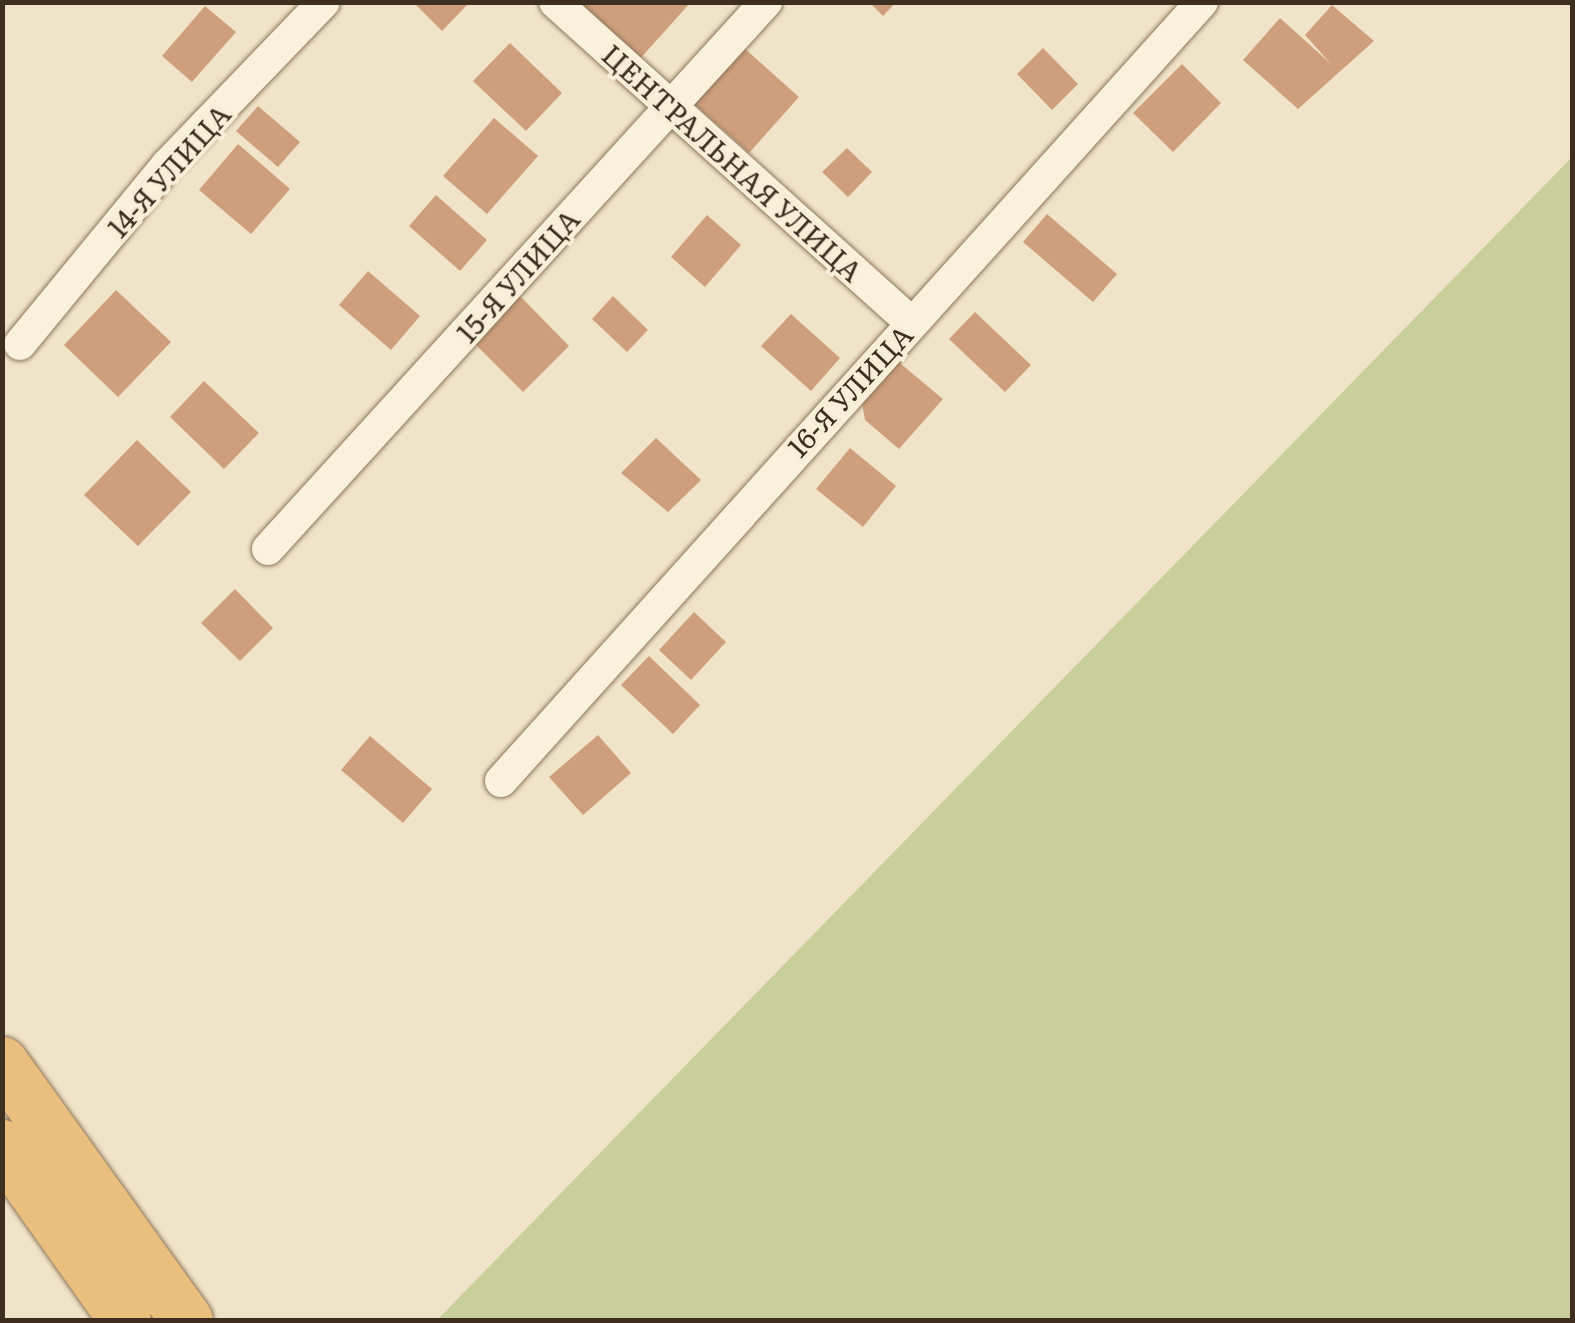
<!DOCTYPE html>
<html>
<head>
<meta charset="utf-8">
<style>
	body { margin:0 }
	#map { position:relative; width:1575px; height:1323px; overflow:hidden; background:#f0e4c8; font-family:Literata,serif }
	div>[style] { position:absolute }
	.green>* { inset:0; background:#c9cf9b }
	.building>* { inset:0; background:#cf9f7d }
	.roads { filter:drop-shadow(0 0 2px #8d765c) drop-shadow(0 0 2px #8d765c) }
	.minor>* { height:32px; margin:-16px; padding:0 16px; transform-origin:16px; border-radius:16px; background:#faf1dc }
	.trunk>* { height:52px; margin:-26px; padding:0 26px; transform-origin:26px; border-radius:26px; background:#eabe7c }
	span { translate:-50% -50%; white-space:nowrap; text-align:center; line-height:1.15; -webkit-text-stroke:8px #f7eed8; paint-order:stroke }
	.street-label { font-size:28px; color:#3d2e20 }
	.frame { position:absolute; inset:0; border:5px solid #3d2e20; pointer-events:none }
</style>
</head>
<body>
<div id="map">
	<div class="green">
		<div style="clip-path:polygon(1572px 157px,1572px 1320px,437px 1320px)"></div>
	</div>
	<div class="building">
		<div style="clip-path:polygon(413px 2px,470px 2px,442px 31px)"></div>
		<div style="clip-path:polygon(579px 2px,691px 2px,638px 61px)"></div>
		<div style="clip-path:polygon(869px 2px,896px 2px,883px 16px)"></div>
		<div style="clip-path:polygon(1332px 5px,1374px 41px,1298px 109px,1243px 60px,1280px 18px,1331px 64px,1305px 35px)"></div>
		<div style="clip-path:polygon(205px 6px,236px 32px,192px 82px,162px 56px)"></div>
		<div style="clip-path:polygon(510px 43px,562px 93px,526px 131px,473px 81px)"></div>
		<div style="clip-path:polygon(743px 47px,799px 97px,749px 153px,693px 103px)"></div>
		<div style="clip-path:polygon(1043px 48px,1078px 84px,1052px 110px,1017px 74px)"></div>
		<div style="clip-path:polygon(1182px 64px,1221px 103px,1173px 152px,1133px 113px)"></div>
		<div style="clip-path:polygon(258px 106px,300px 142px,278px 167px,236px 131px)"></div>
		<div style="clip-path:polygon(494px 118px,538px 156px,487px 214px,443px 176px)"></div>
		<div style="clip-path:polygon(238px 144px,290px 189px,251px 234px,199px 190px)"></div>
		<div style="clip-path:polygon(847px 148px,872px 172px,848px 197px,822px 172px)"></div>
		<div style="clip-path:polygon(436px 195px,487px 240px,460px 271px,409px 226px)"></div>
		<div style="clip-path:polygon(1047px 214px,1117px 274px,1093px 302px,1023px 242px)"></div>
		<div style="clip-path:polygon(707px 215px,741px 245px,705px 287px,671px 257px)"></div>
		<div style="clip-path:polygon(368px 271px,420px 316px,391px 350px,339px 305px)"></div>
		<div style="clip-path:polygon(116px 290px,171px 342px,118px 397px,64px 345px)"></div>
		<div style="clip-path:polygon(517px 293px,569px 346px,523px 392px,470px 339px)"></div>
		<div style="clip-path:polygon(613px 296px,648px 330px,627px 352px,592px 319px)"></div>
		<div style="clip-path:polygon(975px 312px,1031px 365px,1005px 392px,949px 339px)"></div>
		<div style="clip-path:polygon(791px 314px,840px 358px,811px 391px,761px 346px)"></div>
		<div style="clip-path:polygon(883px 349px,943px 399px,899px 449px,865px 420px,858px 380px)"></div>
		<div style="clip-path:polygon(204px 381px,259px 433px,224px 469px,170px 417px)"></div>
		<div style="clip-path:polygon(656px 438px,701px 480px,668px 512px,621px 473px)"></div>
		<div style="clip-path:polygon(137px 440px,191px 492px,138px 546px,84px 495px)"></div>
		<div style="clip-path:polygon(850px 448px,896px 486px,863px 527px,816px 489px)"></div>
		<div style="clip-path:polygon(235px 589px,273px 628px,240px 661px,201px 623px)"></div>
		<div style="clip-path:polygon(694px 612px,726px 642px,691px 680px,659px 650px)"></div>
		<div style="clip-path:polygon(649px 656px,700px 705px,673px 734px,621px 685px)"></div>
		<div style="clip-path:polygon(598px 735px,631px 773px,583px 815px,549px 777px)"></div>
		<div style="clip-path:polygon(370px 736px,432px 789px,403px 823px,341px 770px)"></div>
	</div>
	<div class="roads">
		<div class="minor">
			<div style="left:555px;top:2px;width:479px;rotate:42deg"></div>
			<div style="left:20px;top:344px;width:232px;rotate:-50.6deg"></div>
			<div style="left:167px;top:165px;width:226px;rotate:-46.1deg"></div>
			<div style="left:268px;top:549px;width:740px;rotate:-47.68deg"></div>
			<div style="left:501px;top:781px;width:1048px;rotate:-48.02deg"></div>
		</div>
		<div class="trunk">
			<div style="left:2px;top:1063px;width:317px;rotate:54.3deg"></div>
			<div style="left:2px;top:1146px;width:213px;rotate:54.7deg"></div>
		</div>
	</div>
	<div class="street-label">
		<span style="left:733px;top:162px;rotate:42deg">ЦЕНТРАЛЬНАЯ УЛИЦА</span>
		<span style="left:168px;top:170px;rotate:-48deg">14-Я УЛИЦА</span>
		<span style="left:517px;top:275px;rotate:-48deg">15-Я УЛИЦА</span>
		<span style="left:849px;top:390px;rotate:-47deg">16-Я УЛИЦА</span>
	</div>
	<div class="frame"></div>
</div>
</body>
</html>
